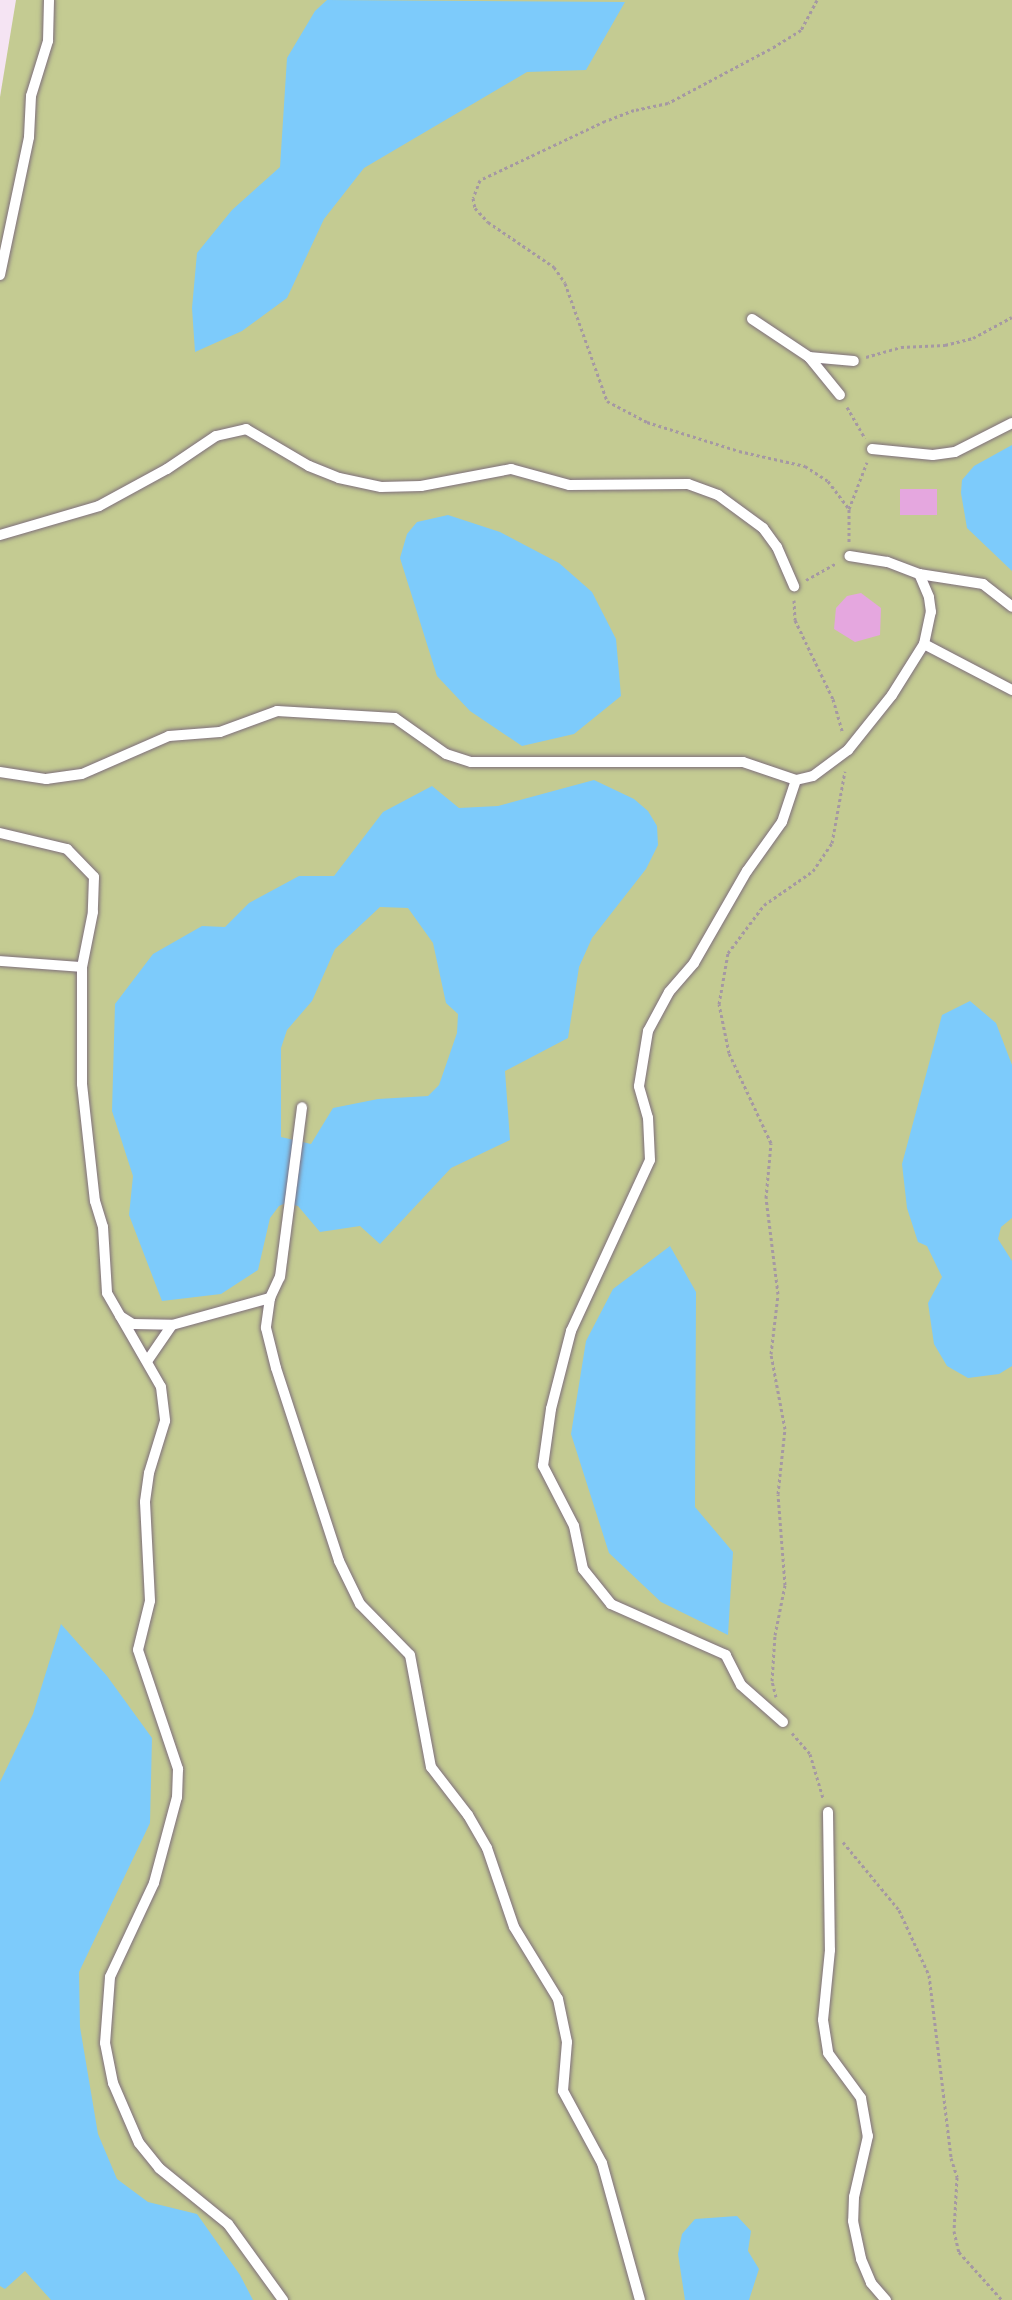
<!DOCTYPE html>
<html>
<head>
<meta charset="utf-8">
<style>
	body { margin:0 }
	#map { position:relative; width:1012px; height:2300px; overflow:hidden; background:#f5e4f3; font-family:"Noto Serif",serif }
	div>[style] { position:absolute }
	.green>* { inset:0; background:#c4cb92 }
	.water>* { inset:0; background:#7dcbfb }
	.building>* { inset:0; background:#e5a7df }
	.path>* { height:3px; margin-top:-1.5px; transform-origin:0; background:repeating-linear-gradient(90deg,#a598a3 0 3px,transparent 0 6px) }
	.roads { filter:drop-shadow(0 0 2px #7e6f7c) drop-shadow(0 0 2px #7e6f7c) }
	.lane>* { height:10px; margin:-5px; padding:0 5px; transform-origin:5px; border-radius:5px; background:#fff }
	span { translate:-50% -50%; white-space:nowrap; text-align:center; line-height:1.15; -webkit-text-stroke:4.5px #fff; paint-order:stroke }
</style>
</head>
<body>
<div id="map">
	<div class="green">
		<div style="clip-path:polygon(16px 0,1012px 0,1012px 2300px,0 2300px,0 97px)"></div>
	</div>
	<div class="water">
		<div style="clip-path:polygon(327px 0,625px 2px,586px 70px,527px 72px,364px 168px,324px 219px,287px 298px,242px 331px,195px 352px,192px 308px,197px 253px,232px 210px,280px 167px,287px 58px,315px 11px)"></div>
		<div style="clip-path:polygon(1012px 445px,1012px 571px,967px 528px,961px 493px,962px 480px,974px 466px)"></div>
		<div style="clip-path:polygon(448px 515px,500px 532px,559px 563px,592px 592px,616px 639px,621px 696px,574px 734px,522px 746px,470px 711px,437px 676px,400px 558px,407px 534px,417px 522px)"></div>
		<div style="clip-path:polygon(evenodd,594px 780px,634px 799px,648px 811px,657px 826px,658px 845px,646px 869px,592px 938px,579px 967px,568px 1038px,505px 1071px,510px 1140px,451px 1168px,380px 1244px,360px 1226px,320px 1232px,298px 1206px,286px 1203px,279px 1206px,270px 1218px,258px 1270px,221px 1294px,162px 1301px,129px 1215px,133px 1176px,112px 1111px,115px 1004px,153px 954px,202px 926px,225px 927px,249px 903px,299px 876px,334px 876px,383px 812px,432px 786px,459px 808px,498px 806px,594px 780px,380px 907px,408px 908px,433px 943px,446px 1003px,458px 1014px,457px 1033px,439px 1085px,428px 1096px,378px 1099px,333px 1108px,311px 1144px,281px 1137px,281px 1048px,287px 1030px,312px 1001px,335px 949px,380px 907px)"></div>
		<div style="clip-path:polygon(970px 1001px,996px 1023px,1012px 1065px,1012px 1218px,1001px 1227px,998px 1239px,1012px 1261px,1012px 1366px,999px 1374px,968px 1378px,947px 1366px,934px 1344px,928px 1303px,942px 1277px,927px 1246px,918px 1242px,907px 1208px,902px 1164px,942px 1015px)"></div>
		<div style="clip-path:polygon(670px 1246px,696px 1292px,695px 1507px,733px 1552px,728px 1635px,661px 1602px,609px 1553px,571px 1434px,586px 1341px,613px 1289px)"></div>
		<div style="clip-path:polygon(61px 1624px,107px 1676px,152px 1738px,150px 1823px,79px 1972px,80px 2027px,98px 2134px,117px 2179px,148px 2202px,197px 2214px,240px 2275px,253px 2300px,51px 2300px,25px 2271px,5px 2289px,0 2286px,0 1782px,33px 1714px)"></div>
		<div style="clip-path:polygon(737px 2216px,751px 2231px,748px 2251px,759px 2269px,749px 2300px,685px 2300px,678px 2254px,682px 2234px,695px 2219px)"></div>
	</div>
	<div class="building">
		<div style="clip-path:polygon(900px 489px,937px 489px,937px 515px,900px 515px)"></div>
		<div style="clip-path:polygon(861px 593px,881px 608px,880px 635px,855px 642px,834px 629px,836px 608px,847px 596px)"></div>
	</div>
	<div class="path">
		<div style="left:817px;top:0;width:34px;rotate:118deg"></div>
		<div style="left:801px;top:30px;width:36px;rotate:148deg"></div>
		<div style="left:770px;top:49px;width:115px;rotate:152.1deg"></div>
		<div style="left:668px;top:103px;width:35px;rotate:168deg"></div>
		<div style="left:634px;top:110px;width:31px;rotate:159deg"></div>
		<div style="left:605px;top:121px;width:138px;rotate:154.7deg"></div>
		<div style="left:480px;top:180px;width:19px;rotate:111deg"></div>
		<div style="left:473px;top:198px;width:10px;rotate:79deg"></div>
		<div style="left:475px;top:208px;width:19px;rotate:47deg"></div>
		<div style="left:488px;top:222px;width:80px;rotate:34.3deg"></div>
		<div style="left:554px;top:267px;width:19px;rotate:55deg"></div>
		<div style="left:565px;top:283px;width:125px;rotate:70.4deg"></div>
		<div style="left:607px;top:401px;width:45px;rotate:27.7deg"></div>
		<div style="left:647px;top:422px;width:96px;rotate:17.5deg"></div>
		<div style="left:739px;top:451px;width:68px;rotate:12.8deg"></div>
		<div style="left:805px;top:466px;width:27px;rotate:33deg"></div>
		<div style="left:828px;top:481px;width:35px;rotate:53deg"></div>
		<div style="left:866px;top:357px;width:36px;rotate:-16deg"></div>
		<div style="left:901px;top:347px;width:44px;rotate:-2.6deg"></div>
		<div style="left:945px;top:345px;width:29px;rotate:-14deg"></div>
		<div style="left:973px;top:338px;width:44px;rotate:-28.3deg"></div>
		<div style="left:847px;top:407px;width:36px;rotate:60deg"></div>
		<div style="left:849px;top:542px;width:33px;rotate:-90deg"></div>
		<div style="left:849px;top:509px;width:50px;rotate:-69deg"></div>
		<div style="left:806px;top:580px;width:35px;rotate:-29deg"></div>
		<div style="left:794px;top:600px;width:20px;rotate:87deg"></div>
		<div style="left:795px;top:620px;width:88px;rotate:64.3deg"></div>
		<div style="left:833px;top:699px;width:35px;rotate:74deg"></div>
		<div style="left:776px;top:1697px;width:16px;rotate:-104deg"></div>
		<div style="left:772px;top:1681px;width:46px;rotate:-86.3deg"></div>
		<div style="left:775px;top:1635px;width:51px;rotate:-78.7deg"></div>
		<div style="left:785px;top:1585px;width:91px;rotate:-94.4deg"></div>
		<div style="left:778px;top:1494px;width:65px;rotate:-83.9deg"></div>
		<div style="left:785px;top:1429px;width:76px;rotate:-100.6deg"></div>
		<div style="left:771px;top:1354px;width:60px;rotate:-83.3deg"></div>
		<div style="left:778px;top:1294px;width:97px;rotate:-97.1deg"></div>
		<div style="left:766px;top:1198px;width:55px;rotate:-84.8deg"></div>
		<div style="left:771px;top:1143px;width:99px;rotate:-115deg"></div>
		<div style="left:729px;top:1053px;width:50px;rotate:-101.5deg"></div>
		<div style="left:719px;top:1004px;width:52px;rotate:-80deg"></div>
		<div style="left:728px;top:953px;width:60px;rotate:-53.1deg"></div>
		<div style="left:764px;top:905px;width:60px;rotate:-34.8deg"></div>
		<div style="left:813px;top:871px;width:34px;rotate:-56deg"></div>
		<div style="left:832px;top:843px;width:73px;rotate:-79.8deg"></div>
		<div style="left:792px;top:1733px;width:28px;rotate:49deg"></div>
		<div style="left:810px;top:1754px;width:46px;rotate:73.5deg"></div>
		<div style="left:843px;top:1842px;width:88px;rotate:50.5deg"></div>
		<div style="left:899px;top:1910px;width:72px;rotate:65.2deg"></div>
		<div style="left:929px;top:1975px;width:184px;rotate:83.1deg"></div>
		<div style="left:951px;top:2158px;width:20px;rotate:72deg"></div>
		<div style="left:957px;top:2177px;width:54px;rotate:93.2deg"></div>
		<div style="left:954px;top:2231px;width:22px;rotate:77deg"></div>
		<div style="left:959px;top:2252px;width:64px;rotate:48.1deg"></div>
	</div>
	<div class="roads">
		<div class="lane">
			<div style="left:0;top:275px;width:141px;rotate:-78.1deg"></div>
			<div style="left:29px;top:137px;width:41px;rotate:-87.2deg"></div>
			<div style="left:31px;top:96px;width:58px;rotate:-72.8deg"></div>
			<div style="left:48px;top:41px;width:41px;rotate:-88.6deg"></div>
			<div style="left:752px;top:319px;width:69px;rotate:33.7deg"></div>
			<div style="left:809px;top:357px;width:49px;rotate:50.8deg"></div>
			<div style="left:809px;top:357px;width:45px;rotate:5.1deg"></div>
			<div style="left:872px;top:449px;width:61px;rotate:5.6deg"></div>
			<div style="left:933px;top:455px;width:22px;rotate:-8deg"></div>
			<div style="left:955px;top:452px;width:64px;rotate:-27deg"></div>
			<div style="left:0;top:535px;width:103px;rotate:-16.3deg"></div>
			<div style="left:99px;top:506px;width:77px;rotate:-28.6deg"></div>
			<div style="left:167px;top:469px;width:59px;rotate:-34deg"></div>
			<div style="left:216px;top:436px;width:31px;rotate:-13deg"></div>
			<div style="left:246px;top:429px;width:73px;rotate:30.4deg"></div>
			<div style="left:309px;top:466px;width:32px;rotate:22deg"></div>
			<div style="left:339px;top:478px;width:43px;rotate:12.1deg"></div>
			<div style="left:381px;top:487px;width:40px;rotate:-1.4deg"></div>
			<div style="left:421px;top:486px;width:92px;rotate:-10.7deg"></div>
			<div style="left:511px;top:469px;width:60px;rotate:15.4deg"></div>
			<div style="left:569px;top:485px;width:119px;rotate:-0.5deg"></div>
			<div style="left:688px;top:484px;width:32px;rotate:20deg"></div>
			<div style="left:718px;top:495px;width:56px;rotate:36.3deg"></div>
			<div style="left:763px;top:528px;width:24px;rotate:54deg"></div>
			<div style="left:777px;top:547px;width:43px;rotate:66.4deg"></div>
			<div style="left:919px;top:574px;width:65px;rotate:8.9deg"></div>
			<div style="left:983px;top:584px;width:37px;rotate:38deg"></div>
			<div style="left:924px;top:644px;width:99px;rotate:27.6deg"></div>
			<div style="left:0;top:772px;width:47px;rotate:8.7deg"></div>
			<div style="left:46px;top:779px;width:36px;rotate:-8deg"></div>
			<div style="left:82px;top:774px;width:95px;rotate:-23.6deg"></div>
			<div style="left:169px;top:736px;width:51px;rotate:-4.5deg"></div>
			<div style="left:220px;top:732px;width:61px;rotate:-20.2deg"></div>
			<div style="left:277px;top:711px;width:118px;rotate:3.4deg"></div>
			<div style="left:395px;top:718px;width:62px;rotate:35.2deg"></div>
			<div style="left:446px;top:754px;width:26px;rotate:18deg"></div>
			<div style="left:471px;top:762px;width:272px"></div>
			<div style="left:743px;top:762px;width:56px;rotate:18.8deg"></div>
			<div style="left:796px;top:780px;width:17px;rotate:-13deg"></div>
			<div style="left:813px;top:776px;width:44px;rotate:-36.6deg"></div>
			<div style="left:848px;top:750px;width:70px;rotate:-51.3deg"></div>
			<div style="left:892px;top:695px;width:60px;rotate:-57.9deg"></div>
			<div style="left:924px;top:644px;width:33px;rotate:-78deg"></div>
			<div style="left:931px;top:612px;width:15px;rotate:-98deg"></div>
			<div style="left:929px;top:597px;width:25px;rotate:-113deg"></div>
			<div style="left:919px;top:574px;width:34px;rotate:-159deg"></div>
			<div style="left:887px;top:562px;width:38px;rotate:-171deg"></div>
			<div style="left:0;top:833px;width:69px;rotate:13.4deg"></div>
			<div style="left:67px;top:849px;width:39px;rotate:46deg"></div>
			<div style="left:94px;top:877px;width:35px;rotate:92deg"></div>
			<div style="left:93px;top:912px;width:56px;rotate:101.3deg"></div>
			<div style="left:82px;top:967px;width:117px;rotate:90deg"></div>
			<div style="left:82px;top:1084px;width:118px;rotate:83.7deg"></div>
			<div style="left:95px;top:1201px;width:27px;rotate:73deg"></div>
			<div style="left:103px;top:1227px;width:66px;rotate:86.5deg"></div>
			<div style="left:107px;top:1293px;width:108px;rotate:60.1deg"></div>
			<div style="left:161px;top:1387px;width:34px;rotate:83deg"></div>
			<div style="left:165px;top:1421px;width:54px;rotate:107.1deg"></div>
			<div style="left:149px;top:1473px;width:29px;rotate:98deg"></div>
			<div style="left:145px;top:1502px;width:99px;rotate:87.1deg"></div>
			<div style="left:150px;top:1601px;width:50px;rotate:103.8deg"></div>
			<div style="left:138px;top:1650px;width:126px;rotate:71.4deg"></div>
			<div style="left:178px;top:1769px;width:28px;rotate:92deg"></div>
			<div style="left:177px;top:1797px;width:89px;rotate:105deg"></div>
			<div style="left:154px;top:1883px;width:104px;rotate:115.1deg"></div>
			<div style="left:110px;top:1977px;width:66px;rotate:94.3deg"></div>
			<div style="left:105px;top:2043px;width:41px;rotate:78.7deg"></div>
			<div style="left:113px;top:2083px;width:65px;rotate:66.6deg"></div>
			<div style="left:139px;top:2143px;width:32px;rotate:51deg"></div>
			<div style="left:159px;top:2168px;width:89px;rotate:39.1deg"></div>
			<div style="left:228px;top:2224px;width:94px;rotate:54.1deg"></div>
			<div style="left:0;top:961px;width:82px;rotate:4.2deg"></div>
			<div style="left:270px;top:1298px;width:30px;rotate:98deg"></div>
			<div style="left:266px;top:1328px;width:41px;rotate:76deg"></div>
			<div style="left:276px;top:1368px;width:203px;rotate:71.9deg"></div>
			<div style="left:339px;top:1561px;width:48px;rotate:64deg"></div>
			<div style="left:360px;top:1604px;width:71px;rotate:45.6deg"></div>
			<div style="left:410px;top:1655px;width:114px;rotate:79.4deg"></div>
			<div style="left:431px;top:1767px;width:61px;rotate:52.4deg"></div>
			<div style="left:468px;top:1815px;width:38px;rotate:60deg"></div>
			<div style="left:487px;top:1848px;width:83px;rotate:71.1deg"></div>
			<div style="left:514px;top:1927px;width:84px;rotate:58.6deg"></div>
			<div style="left:558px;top:1999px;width:44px;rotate:78.2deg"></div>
			<div style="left:567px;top:2042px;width:49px;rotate:94.7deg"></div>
			<div style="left:563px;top:2091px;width:82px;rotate:61.6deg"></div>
			<div style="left:602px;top:2163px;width:142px;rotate:74.5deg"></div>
			<div style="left:120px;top:1316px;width:15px;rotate:32deg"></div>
			<div style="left:133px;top:1324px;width:39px;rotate:1deg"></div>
			<div style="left:172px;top:1325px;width:102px;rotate:-15.4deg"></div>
			<div style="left:270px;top:1298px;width:23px;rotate:-65deg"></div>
			<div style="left:280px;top:1277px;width:171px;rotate:-82.6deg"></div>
			<div style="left:148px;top:1360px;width:42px;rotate:-55.6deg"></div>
			<div style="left:783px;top:1722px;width:56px;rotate:-138.6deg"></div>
			<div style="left:741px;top:1685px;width:34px;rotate:-117deg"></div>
			<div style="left:726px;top:1655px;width:126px;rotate:-156.1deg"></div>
			<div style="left:611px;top:1604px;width:45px;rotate:-128.7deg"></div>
			<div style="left:583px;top:1569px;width:44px;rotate:-101.8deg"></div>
			<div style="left:574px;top:1526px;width:68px;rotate:-117.3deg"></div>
			<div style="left:543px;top:1466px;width:58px;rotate:-82deg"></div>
			<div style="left:551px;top:1409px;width:81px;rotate:-75.6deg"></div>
			<div style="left:571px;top:1331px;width:188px;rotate:-65.2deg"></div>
			<div style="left:650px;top:1160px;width:42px;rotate:-92.7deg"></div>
			<div style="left:648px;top:1118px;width:33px;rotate:-106deg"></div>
			<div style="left:639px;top:1086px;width:56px;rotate:-80.7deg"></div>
			<div style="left:648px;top:1031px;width:44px;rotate:-61.7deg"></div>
			<div style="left:669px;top:992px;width:38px;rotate:-49deg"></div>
			<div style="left:694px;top:963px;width:106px;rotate:-60.1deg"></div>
			<div style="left:747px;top:871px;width:60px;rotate:-54.5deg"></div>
			<div style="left:782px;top:822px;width:44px;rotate:-71.6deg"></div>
			<div style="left:828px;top:1812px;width:138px;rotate:89.2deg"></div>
			<div style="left:830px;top:1950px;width:70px;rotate:95.7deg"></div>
			<div style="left:823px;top:2020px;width:33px;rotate:81deg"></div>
			<div style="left:828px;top:2053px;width:56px;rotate:53.7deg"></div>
			<div style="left:861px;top:2098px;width:39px;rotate:80deg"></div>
			<div style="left:868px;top:2136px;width:63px;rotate:102.9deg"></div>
			<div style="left:854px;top:2197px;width:24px;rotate:92deg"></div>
			<div style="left:853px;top:2221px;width:39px;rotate:78deg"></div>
			<div style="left:861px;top:2259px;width:26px;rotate:67deg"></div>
			<div style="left:871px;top:2283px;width:23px;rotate:49deg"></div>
		</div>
	</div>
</div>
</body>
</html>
